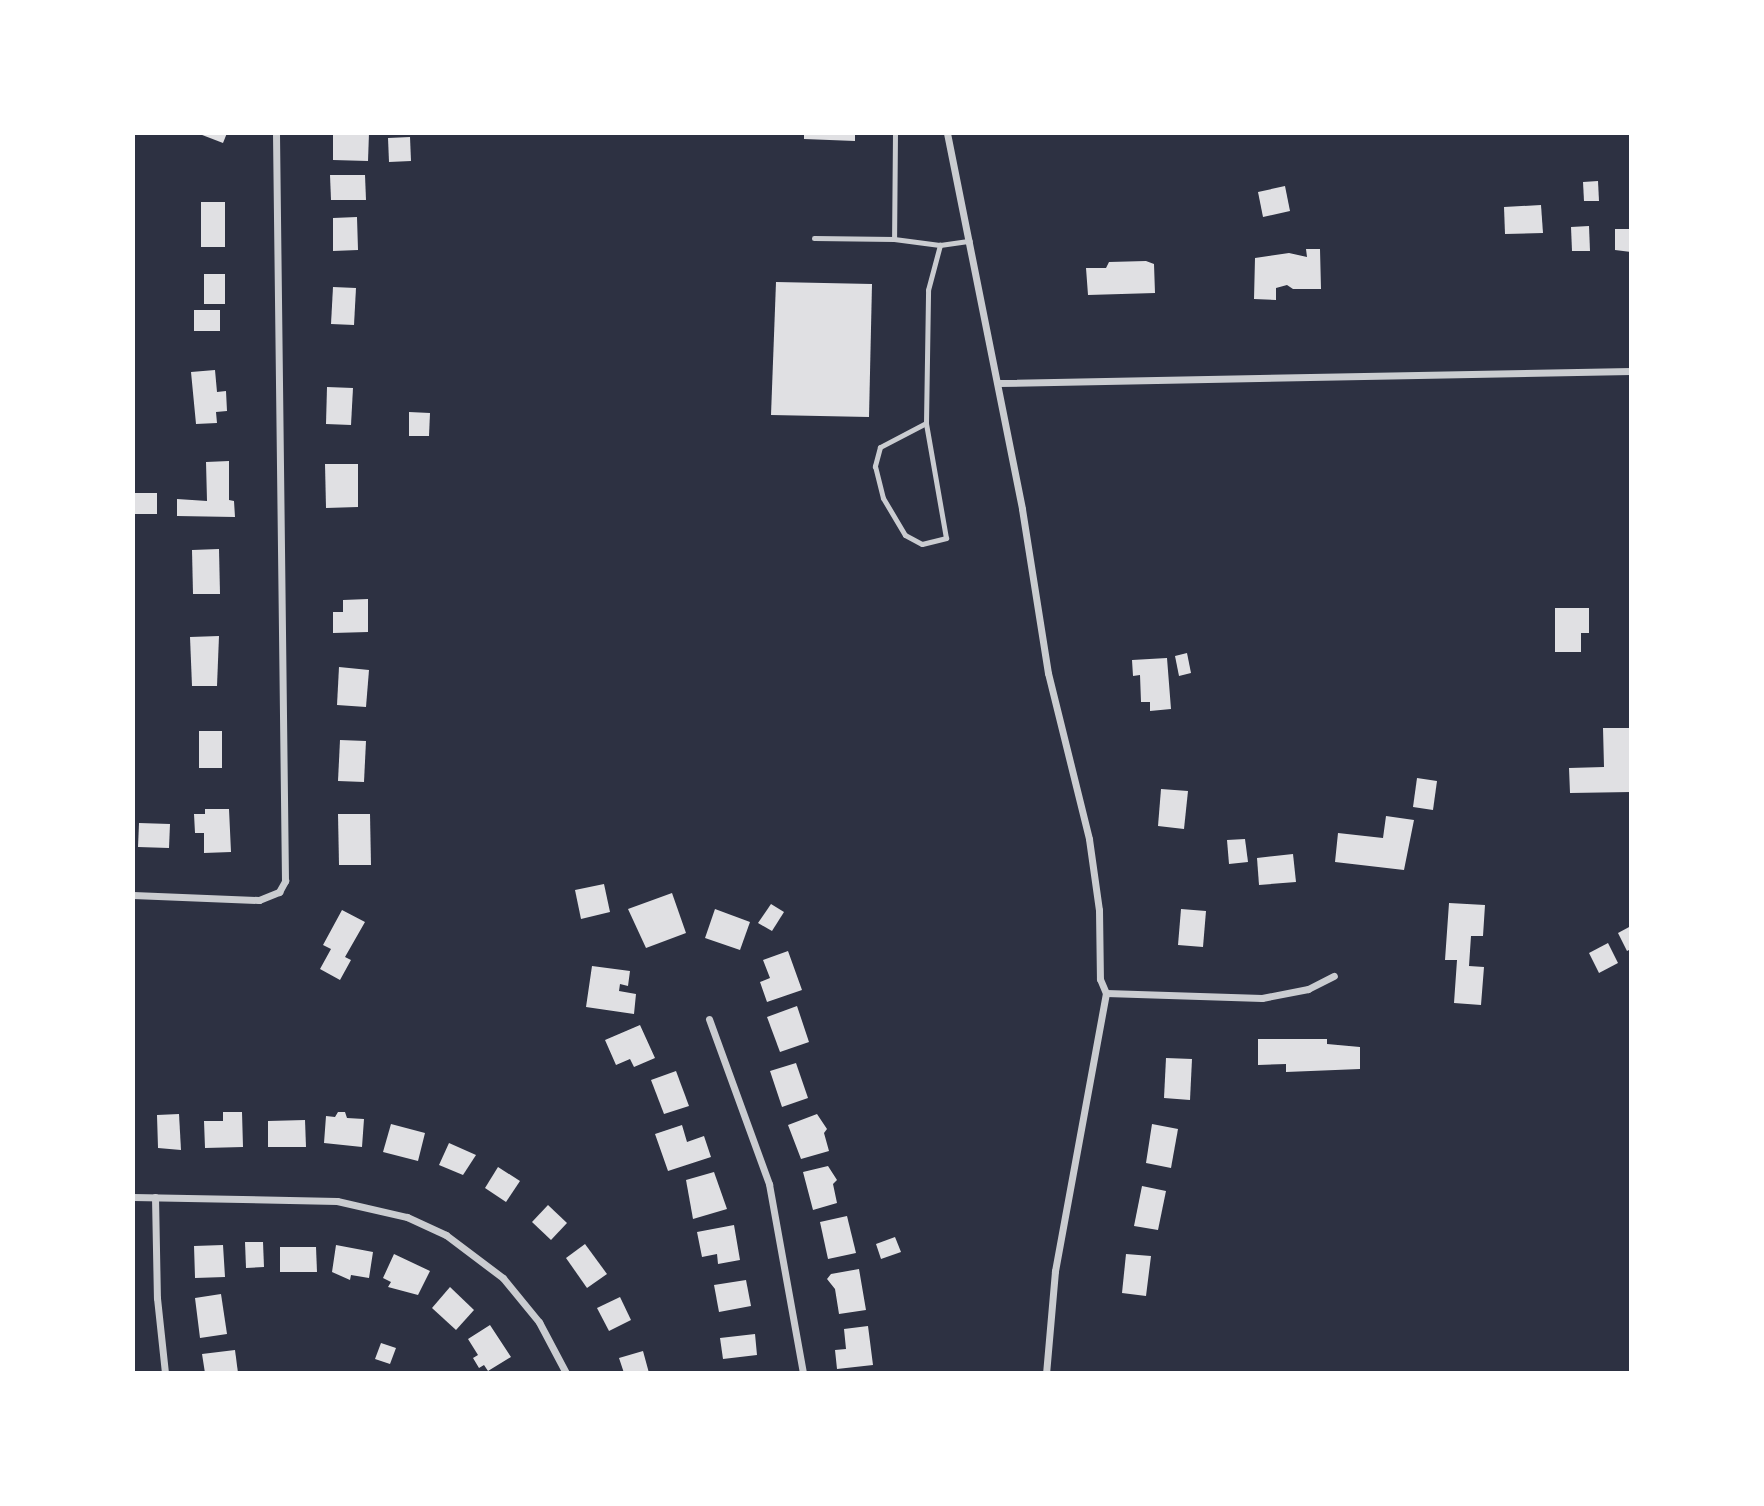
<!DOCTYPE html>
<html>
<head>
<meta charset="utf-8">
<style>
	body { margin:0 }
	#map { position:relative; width:1764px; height:1506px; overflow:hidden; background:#2d3142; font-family:Helvetica,sans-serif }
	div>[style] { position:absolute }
	.building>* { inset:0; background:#e0e0e3 }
	.service>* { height:5px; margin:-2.5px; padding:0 2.5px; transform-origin:2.5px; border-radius:2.5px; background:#caccd0 }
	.minor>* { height:7px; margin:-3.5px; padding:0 3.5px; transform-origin:3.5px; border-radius:3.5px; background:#caccd0 }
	span { translate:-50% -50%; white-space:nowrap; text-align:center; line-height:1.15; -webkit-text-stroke:5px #fff; paint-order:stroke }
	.frame { position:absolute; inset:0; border:135px solid #fff; pointer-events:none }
</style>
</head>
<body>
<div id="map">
	<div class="building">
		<div style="clip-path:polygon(197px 133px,227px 133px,223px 143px)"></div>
		<div style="clip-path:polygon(333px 133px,369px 133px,368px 161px,333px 160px)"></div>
		<div style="clip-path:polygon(804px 133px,855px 133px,855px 141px,804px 139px)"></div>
		<div style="clip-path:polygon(410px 137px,411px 161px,389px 162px,388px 138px)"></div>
		<div style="clip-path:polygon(330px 175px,365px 175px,366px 200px,331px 200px)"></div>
		<div style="clip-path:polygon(1598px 181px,1599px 201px,1584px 201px,1583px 182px)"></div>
		<div style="clip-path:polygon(1285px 186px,1290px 211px,1263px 217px,1258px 192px)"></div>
		<div style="clip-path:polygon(201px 202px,225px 202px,225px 247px,201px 247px)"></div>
		<div style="clip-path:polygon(1541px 205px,1543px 233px,1505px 234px,1504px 207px)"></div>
		<div style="clip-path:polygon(357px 217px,358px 250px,333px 251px,333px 218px)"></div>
		<div style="clip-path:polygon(1589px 226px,1590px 251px,1572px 251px,1571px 227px)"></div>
		<div style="clip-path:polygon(1615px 229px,1631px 229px,1631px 252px,1615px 250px)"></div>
		<div style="clip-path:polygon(1306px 249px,1320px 249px,1321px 289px,1293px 289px,1287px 285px,1276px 288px,1276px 300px,1254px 299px,1255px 258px,1289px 253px,1307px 257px)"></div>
		<div style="clip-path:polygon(1146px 261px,1154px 264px,1155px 293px,1088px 295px,1086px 268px,1106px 268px,1109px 262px)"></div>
		<div style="clip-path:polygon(204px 274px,225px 274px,225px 304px,204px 304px)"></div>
		<div style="clip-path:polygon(776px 282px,872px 284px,869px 417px,771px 415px)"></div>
		<div style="clip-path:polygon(333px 287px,356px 288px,354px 325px,331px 324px)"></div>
		<div style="clip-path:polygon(194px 310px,220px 310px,220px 331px,194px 331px)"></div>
		<div style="clip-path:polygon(215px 370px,217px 392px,226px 391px,227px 411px,216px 412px,217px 423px,196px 424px,191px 372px)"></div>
		<div style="clip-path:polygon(327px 387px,353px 388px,351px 425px,326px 424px)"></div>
		<div style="clip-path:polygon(409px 412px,430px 413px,429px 436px,409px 436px)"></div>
		<div style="clip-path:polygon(229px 461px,229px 500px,234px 501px,235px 517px,177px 516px,177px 499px,207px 501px,206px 462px)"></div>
		<div style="clip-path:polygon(325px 464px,358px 464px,358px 507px,326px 508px)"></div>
		<div style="clip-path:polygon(133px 493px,157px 493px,157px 514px,133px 514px)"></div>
		<div style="clip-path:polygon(219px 549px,220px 594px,193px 594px,192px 550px)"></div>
		<div style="clip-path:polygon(368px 599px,368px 632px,333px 633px,333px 612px,343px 612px,343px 600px)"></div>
		<div style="clip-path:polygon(1555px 608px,1589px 608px,1589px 633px,1581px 633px,1581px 652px,1555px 652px)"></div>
		<div style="clip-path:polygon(219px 636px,217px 686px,192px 686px,190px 637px)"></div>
		<div style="clip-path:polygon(1187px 653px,1191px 673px,1179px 676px,1175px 656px)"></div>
		<div style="clip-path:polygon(1167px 658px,1171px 709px,1150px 711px,1150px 702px,1141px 702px,1140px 675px,1133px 676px,1132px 660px)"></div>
		<div style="clip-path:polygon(339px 667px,369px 670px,366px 707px,337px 705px)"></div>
		<div style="clip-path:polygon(1603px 728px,1630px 728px,1631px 792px,1570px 793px,1569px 768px,1604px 767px)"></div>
		<div style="clip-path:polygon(199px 731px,222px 731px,222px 768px,199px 768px)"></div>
		<div style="clip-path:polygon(340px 740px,366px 741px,364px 782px,338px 781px)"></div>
		<div style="clip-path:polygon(1417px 778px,1437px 781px,1433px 810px,1413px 807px)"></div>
		<div style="clip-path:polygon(1161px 789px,1188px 791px,1184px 829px,1158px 826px)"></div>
		<div style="clip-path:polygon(205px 809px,229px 809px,231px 852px,204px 853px,204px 833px,195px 833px,194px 814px,205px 814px)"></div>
		<div style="clip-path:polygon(338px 814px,370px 814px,371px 865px,339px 865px)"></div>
		<div style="clip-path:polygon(1386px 816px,1414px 820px,1404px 870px,1335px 862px,1338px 833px,1383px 838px)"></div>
		<div style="clip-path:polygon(139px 823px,170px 824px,169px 848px,138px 847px)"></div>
		<div style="clip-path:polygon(1245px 839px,1248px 862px,1229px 864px,1227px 840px)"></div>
		<div style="clip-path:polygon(1293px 854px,1296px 882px,1259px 885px,1257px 858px)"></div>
		<div style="clip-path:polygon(604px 884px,610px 912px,581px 919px,575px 890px)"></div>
		<div style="clip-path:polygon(672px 893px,686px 933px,646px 948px,628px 909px)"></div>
		<div style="clip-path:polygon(1449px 903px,1485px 905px,1483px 936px,1471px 936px,1469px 966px,1484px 967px,1481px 1005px,1454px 1003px,1457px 960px,1445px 960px)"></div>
		<div style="clip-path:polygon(771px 904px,784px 912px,772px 931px,758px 923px)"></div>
		<div style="clip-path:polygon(715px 909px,750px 922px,740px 950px,705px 938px)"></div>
		<div style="clip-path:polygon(1181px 909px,1206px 911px,1203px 947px,1178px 945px)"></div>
		<div style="clip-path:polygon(342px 910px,365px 922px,345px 957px,351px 960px,340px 980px,320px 969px,331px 949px,323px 945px)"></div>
		<div style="clip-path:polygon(1631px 926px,1631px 949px,1627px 951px,1618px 933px)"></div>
		<div style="clip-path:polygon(1608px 943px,1618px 963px,1599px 973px,1589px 953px)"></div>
		<div style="clip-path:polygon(788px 951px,802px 990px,767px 1002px,760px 982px,770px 978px,763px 960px)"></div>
		<div style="clip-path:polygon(592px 966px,630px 971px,628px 986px,620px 984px,619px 991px,636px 994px,634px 1014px,586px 1007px)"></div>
		<div style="clip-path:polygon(797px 1006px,809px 1042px,780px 1052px,767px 1017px)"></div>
		<div style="clip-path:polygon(640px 1025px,655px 1058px,634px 1067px,630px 1059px,616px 1065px,605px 1040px)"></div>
		<div style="clip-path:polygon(1258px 1039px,1327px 1039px,1327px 1044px,1360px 1047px,1360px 1069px,1286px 1072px,1286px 1064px,1258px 1065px)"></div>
		<div style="clip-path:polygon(1166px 1058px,1192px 1059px,1190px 1100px,1164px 1098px)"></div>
		<div style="clip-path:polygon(796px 1063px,808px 1098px,782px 1107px,770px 1071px)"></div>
		<div style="clip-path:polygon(676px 1071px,689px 1106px,664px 1114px,651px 1080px)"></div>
		<div style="clip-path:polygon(223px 1112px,242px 1112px,243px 1147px,205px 1148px,204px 1121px,223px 1121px)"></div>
		<div style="clip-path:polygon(338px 1112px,345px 1112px,347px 1118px,364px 1119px,362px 1147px,324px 1143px,326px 1116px,335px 1117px)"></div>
		<div style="clip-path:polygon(179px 1114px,181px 1150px,158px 1148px,157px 1115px)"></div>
		<div style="clip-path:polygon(817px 1114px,827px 1129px,824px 1133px,829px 1151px,801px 1159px,788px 1125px)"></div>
		<div style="clip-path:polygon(305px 1120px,306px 1147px,268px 1147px,268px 1121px)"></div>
		<div style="clip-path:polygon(391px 1124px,425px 1133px,418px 1161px,383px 1152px)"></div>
		<div style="clip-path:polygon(1152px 1124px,1178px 1129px,1171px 1168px,1146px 1163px)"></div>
		<div style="clip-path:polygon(682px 1125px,687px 1142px,704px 1136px,711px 1157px,668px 1171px,655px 1134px)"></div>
		<div style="clip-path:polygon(449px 1143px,476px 1155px,463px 1175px,439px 1165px)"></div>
		<div style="clip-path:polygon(828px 1166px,837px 1180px,833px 1184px,837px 1203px,813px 1210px,803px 1172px)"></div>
		<div style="clip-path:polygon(498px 1167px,520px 1181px,506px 1202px,485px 1188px)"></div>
		<div style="clip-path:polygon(714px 1172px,727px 1209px,693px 1219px,686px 1180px)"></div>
		<div style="clip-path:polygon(1142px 1186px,1166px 1191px,1158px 1230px,1134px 1226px)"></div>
		<div style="clip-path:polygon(548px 1205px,567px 1223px,551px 1240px,532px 1222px)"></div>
		<div style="clip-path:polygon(847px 1216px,856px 1253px,828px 1259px,820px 1222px)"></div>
		<div style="clip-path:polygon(734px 1225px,740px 1260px,718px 1264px,717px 1254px,702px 1257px,697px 1232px)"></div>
		<div style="clip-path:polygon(895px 1237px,901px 1252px,881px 1259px,876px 1244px)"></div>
		<div style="clip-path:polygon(245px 1242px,263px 1242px,264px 1267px,246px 1268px)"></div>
		<div style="clip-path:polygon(585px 1244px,607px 1274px,587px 1288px,566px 1258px)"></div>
		<div style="clip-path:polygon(223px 1245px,225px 1277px,195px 1278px,194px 1246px)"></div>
		<div style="clip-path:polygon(336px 1245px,373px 1252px,369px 1278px,351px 1275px,350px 1280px,332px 1272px)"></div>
		<div style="clip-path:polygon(280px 1247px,316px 1247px,317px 1272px,280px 1272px)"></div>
		<div style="clip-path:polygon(394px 1254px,430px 1271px,418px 1295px,388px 1287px,391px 1282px,383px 1278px)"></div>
		<div style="clip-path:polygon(1126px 1254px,1151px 1256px,1146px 1296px,1122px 1293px)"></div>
		<div style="clip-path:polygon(859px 1269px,866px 1310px,839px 1314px,835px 1289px,827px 1279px,831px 1274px)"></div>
		<div style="clip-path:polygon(746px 1280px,751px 1306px,719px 1312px,714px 1285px)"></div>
		<div style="clip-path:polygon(450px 1287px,474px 1310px,456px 1330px,432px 1308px)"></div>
		<div style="clip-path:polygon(221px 1294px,227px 1334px,200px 1338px,195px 1298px)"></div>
		<div style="clip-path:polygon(620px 1297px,631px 1320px,609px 1331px,597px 1308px)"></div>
		<div style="clip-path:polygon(490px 1325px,511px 1357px,488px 1371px,484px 1365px,479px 1368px,473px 1358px,478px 1355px,468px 1339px)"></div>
		<div style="clip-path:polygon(868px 1326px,873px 1365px,837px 1369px,835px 1350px,846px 1349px,844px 1329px)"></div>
		<div style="clip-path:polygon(755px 1334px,757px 1355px,723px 1359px,720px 1338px)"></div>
		<div style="clip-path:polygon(381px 1343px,396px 1348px,390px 1364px,375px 1359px)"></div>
		<div style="clip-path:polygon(235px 1350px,238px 1373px,205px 1373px,202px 1354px)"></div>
		<div style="clip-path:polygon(643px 1351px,649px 1373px,624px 1373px,619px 1358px)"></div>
	</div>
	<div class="service">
		<div style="left:895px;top:133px;width:106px;rotate:90.5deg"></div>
		<div style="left:894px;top:239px;width:46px;rotate:7.4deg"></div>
		<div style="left:940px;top:245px;width:30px;rotate:-8deg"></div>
		<div style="left:814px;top:238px;width:80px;rotate:0.7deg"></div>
		<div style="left:926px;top:423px;width:52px;rotate:152.4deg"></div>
		<div style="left:880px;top:447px;width:20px;rotate:105deg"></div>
		<div style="left:875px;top:466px;width:33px;rotate:76deg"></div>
		<div style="left:883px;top:498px;width:43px;rotate:59.3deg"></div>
		<div style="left:905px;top:535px;width:19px;rotate:28deg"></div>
		<div style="left:922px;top:544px;width:25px;rotate:-14deg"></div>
		<div style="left:946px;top:538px;width:117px;rotate:-99.9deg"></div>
		<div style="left:926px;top:423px;width:133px;rotate:-89.1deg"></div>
		<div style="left:928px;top:290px;width:47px;rotate:-75.1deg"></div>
	</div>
	<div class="minor">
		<div style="left:947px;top:133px;width:383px;rotate:78.7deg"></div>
		<div style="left:1022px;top:509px;width:166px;rotate:81deg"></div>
		<div style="left:1048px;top:673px;width:171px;rotate:76.1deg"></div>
		<div style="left:1089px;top:839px;width:72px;rotate:82deg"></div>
		<div style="left:1099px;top:910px;width:69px;rotate:89.2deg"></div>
		<div style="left:1100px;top:979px;width:15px;rotate:67deg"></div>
		<div style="left:1106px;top:993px;width:283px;rotate:100.4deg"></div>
		<div style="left:1055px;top:1271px;width:102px;rotate:95deg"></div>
		<div style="left:998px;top:383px;width:633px;rotate:-1.09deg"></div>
		<div style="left:133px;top:895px;width:126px;rotate:2.3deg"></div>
		<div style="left:259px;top:900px;width:22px;rotate:-22deg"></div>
		<div style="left:279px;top:892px;width:13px;rotate:-61deg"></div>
		<div style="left:285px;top:881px;width:748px;rotate:-90.69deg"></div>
		<div style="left:1106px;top:993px;width:156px;rotate:1.8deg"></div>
		<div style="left:1262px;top:998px;width:47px;rotate:-11.1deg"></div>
		<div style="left:1308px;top:989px;width:29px;rotate:-27deg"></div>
		<div style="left:709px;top:1019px;width:176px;rotate:70deg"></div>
		<div style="left:769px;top:1184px;width:192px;rotate:79.8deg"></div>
		<div style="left:133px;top:1197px;width:204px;rotate:1.1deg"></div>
		<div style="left:337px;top:1201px;width:72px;rotate:12.9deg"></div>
		<div style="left:407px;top:1217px;width:43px;rotate:24.8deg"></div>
		<div style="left:446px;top:1235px;width:71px;rotate:37deg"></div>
		<div style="left:503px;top:1278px;width:57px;rotate:50.7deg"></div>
		<div style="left:539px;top:1322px;width:58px;rotate:62.1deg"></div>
		<div style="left:155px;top:1197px;width:101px;rotate:88.9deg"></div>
		<div style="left:157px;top:1298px;width:75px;rotate:83.9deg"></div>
	</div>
	<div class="frame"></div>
</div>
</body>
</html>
